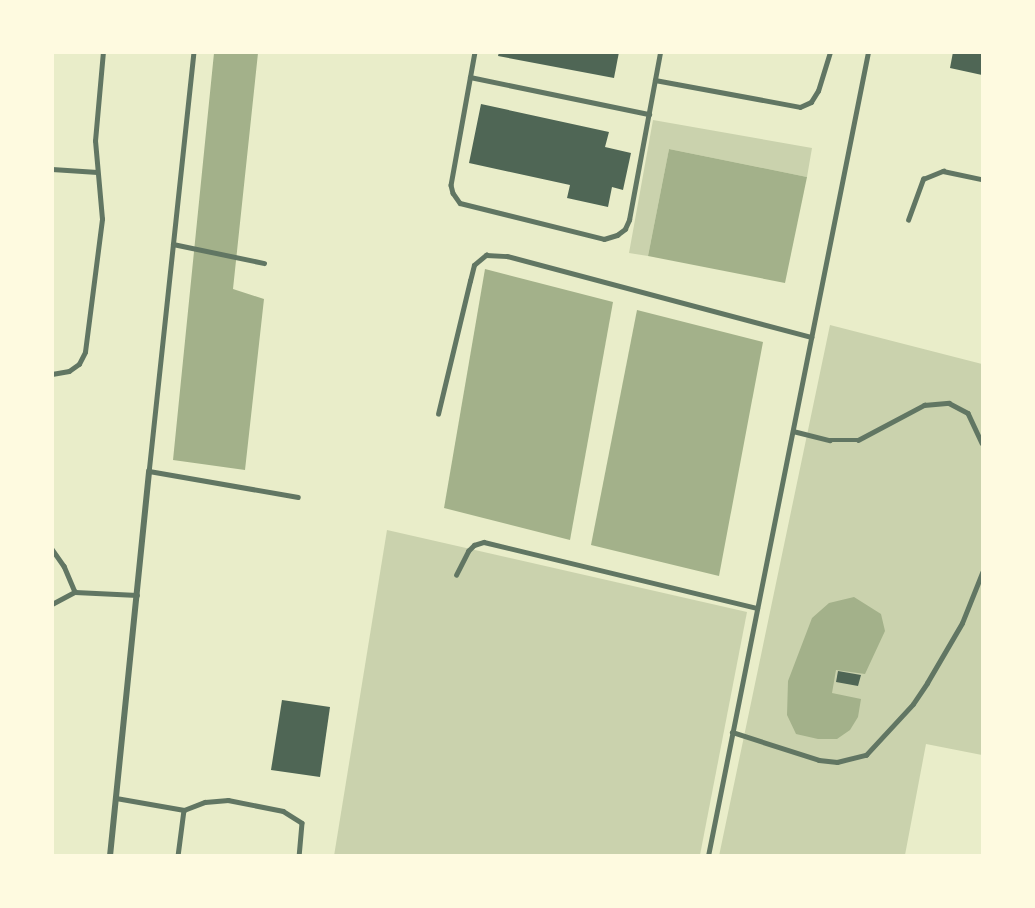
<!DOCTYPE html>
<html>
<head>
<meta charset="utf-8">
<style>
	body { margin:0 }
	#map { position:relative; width:1035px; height:908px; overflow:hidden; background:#e9edc9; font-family:"PT Sans Narrow",sans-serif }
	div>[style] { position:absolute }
	.green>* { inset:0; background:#cad2ad }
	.water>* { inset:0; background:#a3b18a }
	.building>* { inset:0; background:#4f6655 }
	.service>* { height:4.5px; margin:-2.25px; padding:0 2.25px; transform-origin:2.25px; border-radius:2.25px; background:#617663 }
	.minor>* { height:6px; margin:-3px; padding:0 3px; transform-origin:3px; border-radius:3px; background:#617663 }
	span { translate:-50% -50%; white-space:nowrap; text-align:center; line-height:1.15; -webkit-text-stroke:4.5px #fefae0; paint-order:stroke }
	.frame { position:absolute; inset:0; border:54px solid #fefae0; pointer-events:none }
</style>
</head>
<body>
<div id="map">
	<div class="green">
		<div style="clip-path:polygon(653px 120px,812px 148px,807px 177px,669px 149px,648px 256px,629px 253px)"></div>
		<div style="clip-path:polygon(830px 325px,982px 364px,982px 755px,926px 744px,905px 855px,719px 856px)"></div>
		<div style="clip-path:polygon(387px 530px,747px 612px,700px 855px,334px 856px)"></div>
	</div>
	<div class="water">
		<div style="clip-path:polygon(214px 53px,258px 53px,233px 289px,264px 299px,245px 470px,173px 460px)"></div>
		<div style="clip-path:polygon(669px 149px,807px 177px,785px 283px,648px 256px)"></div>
		<div style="clip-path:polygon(485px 269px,613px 302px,570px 540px,444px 508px)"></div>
		<div style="clip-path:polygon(637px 310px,763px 342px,719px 576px,591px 545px)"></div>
		<div style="clip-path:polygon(854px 597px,881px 614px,885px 631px,865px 674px,836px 670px,832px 693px,861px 699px,858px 717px,850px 730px,837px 739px,818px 739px,796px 734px,787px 715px,788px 681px,812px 618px,829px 603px)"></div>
	</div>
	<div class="building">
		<div style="clip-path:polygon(499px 52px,619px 52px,614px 78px,498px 56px)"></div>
		<div style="clip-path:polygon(953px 52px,982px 52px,982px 75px,950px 68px)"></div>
		<div style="clip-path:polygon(481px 104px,609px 132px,605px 147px,631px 153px,623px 190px,612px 187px,608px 207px,567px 198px,570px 185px,469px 163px)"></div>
		<div style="clip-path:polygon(838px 671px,861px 675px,858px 686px,836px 682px)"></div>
		<div style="clip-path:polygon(282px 700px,330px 707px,320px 777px,271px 770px)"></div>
	</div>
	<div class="service">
		<div style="left:194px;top:52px;width:421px;rotate:96.1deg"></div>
		<div style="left:149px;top:471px;width:151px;rotate:9.9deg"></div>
		<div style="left:475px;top:52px;width:135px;rotate:100.2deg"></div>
		<div style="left:451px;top:185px;width:8px;rotate:76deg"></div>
		<div style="left:453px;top:193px;width:12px;rotate:55deg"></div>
		<div style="left:460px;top:203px;width:148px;rotate:14deg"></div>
		<div style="left:604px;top:239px;width:14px;rotate:-17deg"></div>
		<div style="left:617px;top:235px;width:10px;rotate:-37deg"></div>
		<div style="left:625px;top:229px;width:10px;rotate:-66deg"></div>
		<div style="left:629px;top:220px;width:171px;rotate:-79.5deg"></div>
		<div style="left:470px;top:77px;width:183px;rotate:11.7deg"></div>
		<div style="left:655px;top:80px;width:147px;rotate:10.5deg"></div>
		<div style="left:800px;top:107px;width:12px;rotate:-24deg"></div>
		<div style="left:811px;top:102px;width:13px;rotate:-58deg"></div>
		<div style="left:818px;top:91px;width:41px;rotate:-72.9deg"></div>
		<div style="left:52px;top:169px;width:45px;rotate:3.8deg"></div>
		<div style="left:908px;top:220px;width:44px;rotate:-69.9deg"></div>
		<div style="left:923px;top:179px;width:22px;rotate:-22deg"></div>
		<div style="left:943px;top:171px;width:40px;rotate:12deg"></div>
		<div style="left:173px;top:244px;width:93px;rotate:11.8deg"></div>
		<div style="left:52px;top:374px;width:17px;rotate:-10deg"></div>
		<div style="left:69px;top:371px;width:12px;rotate:-35deg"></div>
		<div style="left:79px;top:364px;width:13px;rotate:-63deg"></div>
		<div style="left:85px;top:352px;width:134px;rotate:-82.7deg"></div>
		<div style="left:102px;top:219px;width:78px;rotate:-95.1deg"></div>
		<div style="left:95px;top:141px;width:89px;rotate:-84.9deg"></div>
		<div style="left:438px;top:414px;width:137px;rotate:-76.5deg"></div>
		<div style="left:470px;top:281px;width:16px;rotate:-76deg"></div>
		<div style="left:474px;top:265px;width:16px;rotate:-40deg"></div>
		<div style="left:486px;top:255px;width:21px;rotate:3deg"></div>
		<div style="left:507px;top:256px;width:315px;rotate:14.9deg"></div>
		<div style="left:793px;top:431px;width:38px;rotate:14deg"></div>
		<div style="left:830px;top:440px;width:28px"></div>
		<div style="left:858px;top:440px;width:75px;rotate:-27.9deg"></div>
		<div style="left:924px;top:405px;width:25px;rotate:-5deg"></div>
		<div style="left:949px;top:403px;width:21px;rotate:28deg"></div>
		<div style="left:968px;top:413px;width:33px;rotate:65deg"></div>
		<div style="left:52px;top:549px;width:21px;rotate:55deg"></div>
		<div style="left:64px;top:566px;width:28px;rotate:67deg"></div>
		<div style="left:456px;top:575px;width:27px;rotate:-63deg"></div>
		<div style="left:468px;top:551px;width:8px;rotate:-45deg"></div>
		<div style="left:474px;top:545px;width:10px;rotate:-17deg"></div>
		<div style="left:484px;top:542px;width:281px;rotate:13.6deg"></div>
		<div style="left:52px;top:604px;width:26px;rotate:-28deg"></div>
		<div style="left:75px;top:592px;width:62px;rotate:2.8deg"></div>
		<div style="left:732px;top:732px;width:91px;rotate:17.8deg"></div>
		<div style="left:819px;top:760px;width:18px;rotate:6deg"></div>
		<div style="left:837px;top:762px;width:30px;rotate:-14deg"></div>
		<div style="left:866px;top:755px;width:69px;rotate:-47.3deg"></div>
		<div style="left:913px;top:704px;width:25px;rotate:-56deg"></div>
		<div style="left:927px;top:683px;width:69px;rotate:-59.7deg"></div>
		<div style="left:962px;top:623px;width:54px;rotate:-68.2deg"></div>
		<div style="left:116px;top:798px;width:69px;rotate:10deg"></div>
		<div style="left:184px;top:810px;width:46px;rotate:97.4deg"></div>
		<div style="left:184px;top:810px;width:22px;rotate:-21deg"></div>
		<div style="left:205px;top:802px;width:23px;rotate:-5deg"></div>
		<div style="left:228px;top:800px;width:56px;rotate:11.3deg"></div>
		<div style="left:283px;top:811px;width:22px;rotate:32deg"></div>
		<div style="left:302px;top:823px;width:33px;rotate:95deg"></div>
		<div style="left:708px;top:856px;width:820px;rotate:-78.74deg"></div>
	</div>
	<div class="minor">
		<div style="left:110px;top:856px;width:387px;rotate:-84.2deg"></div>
	</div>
	<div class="frame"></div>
</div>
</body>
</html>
